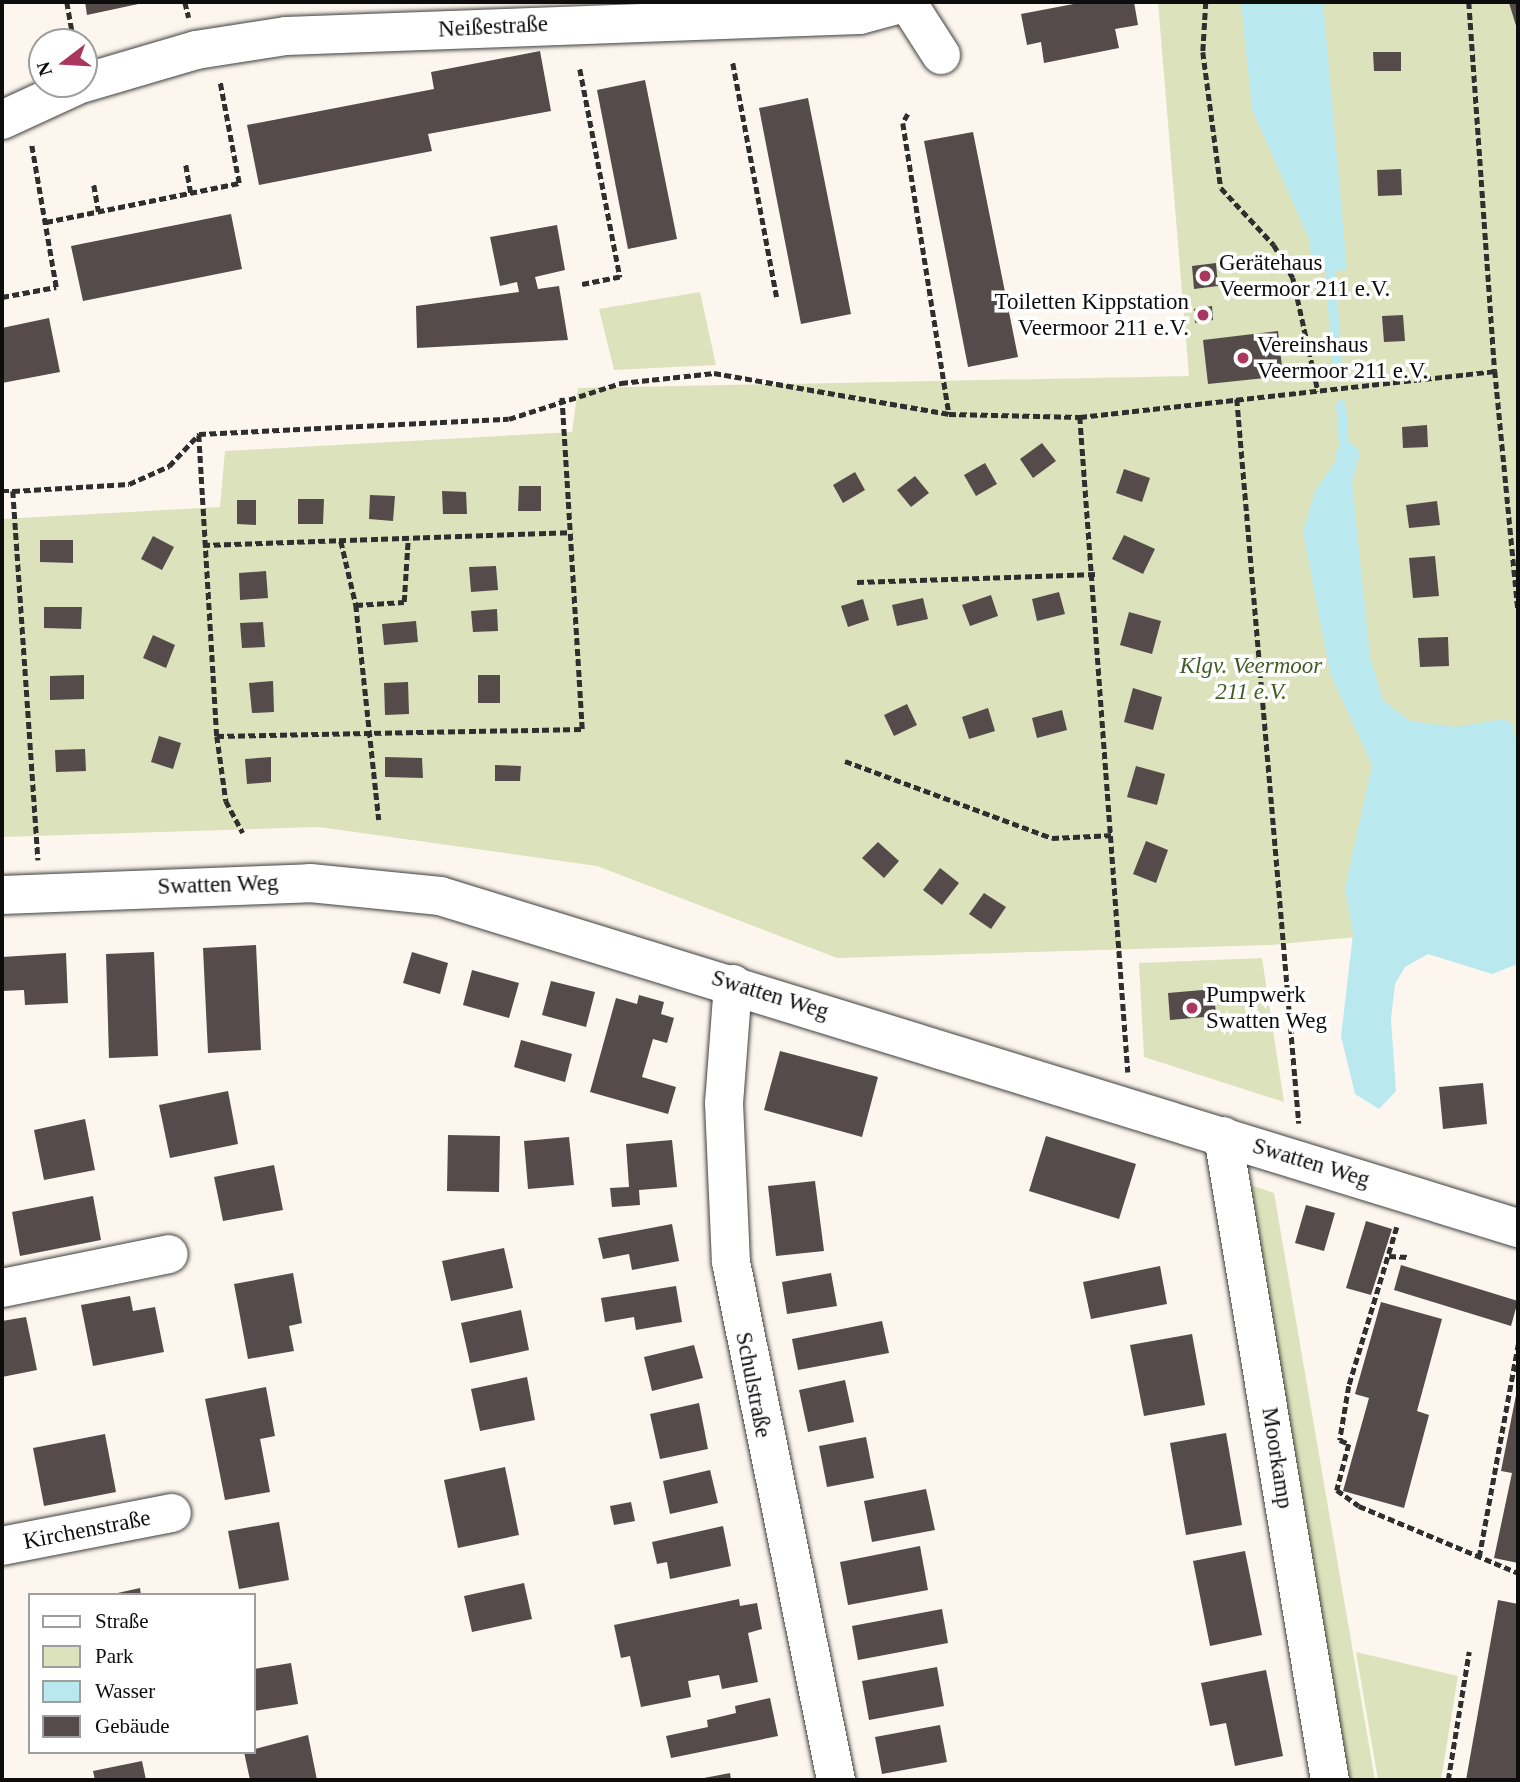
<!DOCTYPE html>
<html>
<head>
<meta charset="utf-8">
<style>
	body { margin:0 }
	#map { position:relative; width:1520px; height:1782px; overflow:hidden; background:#fdf6ee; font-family:"Times New Roman",serif }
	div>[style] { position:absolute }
	.green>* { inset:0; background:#dce3bc }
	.water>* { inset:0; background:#b9e9ee }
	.stream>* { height:10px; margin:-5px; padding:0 5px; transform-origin:5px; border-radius:5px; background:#b9e9ee }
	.building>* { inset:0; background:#544b4a }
	.path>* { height:4.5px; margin-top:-2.25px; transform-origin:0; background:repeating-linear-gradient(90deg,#2f2f2f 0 7px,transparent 0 10.5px) }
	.roads { filter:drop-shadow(0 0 2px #404040) drop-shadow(0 0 2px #404040) }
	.minor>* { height:38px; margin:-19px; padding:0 19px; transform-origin:19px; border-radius:19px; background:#fff }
	.dots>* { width:19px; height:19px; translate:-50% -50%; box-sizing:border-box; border:4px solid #fff; border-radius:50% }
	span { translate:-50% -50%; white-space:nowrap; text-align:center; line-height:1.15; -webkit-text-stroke:7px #fff; paint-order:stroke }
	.street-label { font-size:23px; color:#0d0d0d }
	.poi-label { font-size:23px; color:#0d0d0d }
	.left { translate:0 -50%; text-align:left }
	.right { translate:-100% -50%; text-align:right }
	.park-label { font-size:23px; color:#415c26; font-style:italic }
	.frame { position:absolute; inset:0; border:4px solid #0d0d0d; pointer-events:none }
	.legend { position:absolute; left:28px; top:1593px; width:228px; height:161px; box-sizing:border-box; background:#fff; border:2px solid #9e9e9e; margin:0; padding:9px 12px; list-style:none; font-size:21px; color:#0d0d0d }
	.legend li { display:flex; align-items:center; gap:14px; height:35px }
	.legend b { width:35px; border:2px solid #9e9e9e }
	.north { position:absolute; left:28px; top:28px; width:70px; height:70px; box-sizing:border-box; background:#fff; border:2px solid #9e9e9e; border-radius:50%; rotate:253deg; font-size:19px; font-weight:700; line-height:28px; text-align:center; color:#0d0d0d }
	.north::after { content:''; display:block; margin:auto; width:24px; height:32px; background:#aa375e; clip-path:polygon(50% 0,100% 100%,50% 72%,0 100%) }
</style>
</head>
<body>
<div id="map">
	<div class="green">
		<div style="clip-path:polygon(1158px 2px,1518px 2px,1518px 922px,1269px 945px,837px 958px,597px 866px,319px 827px,2px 837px,2px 519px,220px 507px,225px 451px,572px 432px,578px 388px,1189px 376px)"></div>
		<div style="clip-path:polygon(700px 292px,716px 365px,614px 370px,599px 309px)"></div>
		<div style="clip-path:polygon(1262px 958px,1284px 1102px,1144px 1057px,1139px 963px)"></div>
		<div style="clip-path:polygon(1241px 1182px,1274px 1193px,1375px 1780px,1343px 1780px)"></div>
		<div style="clip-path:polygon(1356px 1652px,1458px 1676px,1441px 1780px,1378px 1780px)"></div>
	</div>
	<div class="water">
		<div style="clip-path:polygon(1241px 2px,1323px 2px,1347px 270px,1313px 272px,1309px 239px,1252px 109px)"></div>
		<div style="clip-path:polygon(1352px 443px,1360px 452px,1352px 482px,1370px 657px,1383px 700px,1410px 721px,1455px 727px,1503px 719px,1513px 724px,1518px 758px,1518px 964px,1492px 974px,1428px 954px,1405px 967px,1395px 984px,1391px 1019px,1396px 1091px,1379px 1109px,1355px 1094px,1341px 1036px,1353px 934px,1345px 888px,1372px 765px,1330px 673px,1303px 532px,1315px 491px,1336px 461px,1335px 450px)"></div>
	</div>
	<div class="stream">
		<div style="left:1330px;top:270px;width:101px;rotate:85.5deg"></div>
		<div style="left:1341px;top:405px;width:41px;rotate:85.8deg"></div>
	</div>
	<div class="building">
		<div style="clip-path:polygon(85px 2px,143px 2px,143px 3px,87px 15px)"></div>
		<div style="clip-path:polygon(1084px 2px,1134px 2px,1138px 25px,1115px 29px,1119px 48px,1044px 63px,1041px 42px,1027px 45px,1021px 14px)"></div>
		<div style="clip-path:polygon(1513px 2px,1518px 2px,1518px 32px,1509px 3px)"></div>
		<div style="clip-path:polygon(540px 51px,551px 111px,428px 134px,432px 151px,259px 185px,247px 125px,434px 89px,431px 72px)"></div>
		<div style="clip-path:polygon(1373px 52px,1401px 52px,1401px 71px,1374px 71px)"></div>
		<div style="clip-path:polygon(645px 80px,677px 239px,628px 249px,597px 90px)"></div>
		<div style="clip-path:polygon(808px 98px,851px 314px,801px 324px,759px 108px)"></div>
		<div style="clip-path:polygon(973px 132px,1018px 357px,968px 367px,924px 141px)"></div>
		<div style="clip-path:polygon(1401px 169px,1402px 195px,1378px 196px,1377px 170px)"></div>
		<div style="clip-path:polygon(231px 214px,242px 269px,83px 301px,71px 246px)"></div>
		<div style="clip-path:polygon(557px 225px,565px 270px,535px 277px,538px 289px,559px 286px,568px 340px,417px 348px,416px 306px,519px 292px,517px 282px,500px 286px,490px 237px)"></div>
		<div style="clip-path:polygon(1216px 263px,1218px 286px,1194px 289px,1192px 266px)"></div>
		<div style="clip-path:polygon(1212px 306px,1213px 320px,1195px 323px,1194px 309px)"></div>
		<div style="clip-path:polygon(1403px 315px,1405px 341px,1384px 342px,1382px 316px)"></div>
		<div style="clip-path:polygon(49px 318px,60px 372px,2px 383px,2px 328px)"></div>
		<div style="clip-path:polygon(1278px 331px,1283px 376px,1208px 384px,1203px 340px)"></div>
		<div style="clip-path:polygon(1427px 425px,1428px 447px,1403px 448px,1402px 427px)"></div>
		<div style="clip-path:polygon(1042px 443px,1056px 461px,1033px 478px,1020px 459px)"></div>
		<div style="clip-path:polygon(985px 463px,997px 484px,976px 496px,964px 475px)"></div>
		<div style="clip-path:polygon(1124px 469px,1150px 478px,1142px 502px,1116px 493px)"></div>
		<div style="clip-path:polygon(855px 472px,865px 490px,843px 503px,833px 485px)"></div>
		<div style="clip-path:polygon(915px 476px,929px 493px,911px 507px,897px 490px)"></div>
		<div style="clip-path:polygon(519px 486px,541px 486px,541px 511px,518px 511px)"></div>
		<div style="clip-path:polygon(442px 491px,466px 492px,467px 514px,443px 514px)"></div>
		<div style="clip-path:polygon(370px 495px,395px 496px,393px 521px,369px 519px)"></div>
		<div style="clip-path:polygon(298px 499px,324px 499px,323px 524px,298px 524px)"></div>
		<div style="clip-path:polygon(237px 500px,256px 500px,256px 525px,237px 524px)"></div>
		<div style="clip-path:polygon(1437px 501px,1440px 525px,1409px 528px,1406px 505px)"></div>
		<div style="clip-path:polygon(1124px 535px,1155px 549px,1143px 574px,1112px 559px)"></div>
		<div style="clip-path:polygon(153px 536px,174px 547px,162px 570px,141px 559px)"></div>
		<div style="clip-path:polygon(40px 540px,73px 540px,73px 563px,40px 562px)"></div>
		<div style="clip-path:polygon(1435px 556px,1439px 596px,1413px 598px,1409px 558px)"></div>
		<div style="clip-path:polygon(496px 566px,498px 590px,471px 592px,469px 567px)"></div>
		<div style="clip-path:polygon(266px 571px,268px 598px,240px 600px,239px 573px)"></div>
		<div style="clip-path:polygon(1059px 592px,1065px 614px,1037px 621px,1032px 599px)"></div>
		<div style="clip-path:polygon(991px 595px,998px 616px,970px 626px,962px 605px)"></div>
		<div style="clip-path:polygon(923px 598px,928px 619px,897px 626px,892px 605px)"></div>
		<div style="clip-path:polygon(863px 599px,869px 620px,848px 627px,841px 606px)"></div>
		<div style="clip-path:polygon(44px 607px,82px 607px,81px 629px,44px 628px)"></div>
		<div style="clip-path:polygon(497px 609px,498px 631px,473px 632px,471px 611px)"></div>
		<div style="clip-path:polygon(1129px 612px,1161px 621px,1152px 654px,1120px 645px)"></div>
		<div style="clip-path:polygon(416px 621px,418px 642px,384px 645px,382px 624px)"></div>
		<div style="clip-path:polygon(263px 622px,265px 647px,242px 648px,240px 623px)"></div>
		<div style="clip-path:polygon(153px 635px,175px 645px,166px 668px,143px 658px)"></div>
		<div style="clip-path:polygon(1448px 637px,1449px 666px,1420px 667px,1418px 638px)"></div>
		<div style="clip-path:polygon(84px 675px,84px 699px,50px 700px,50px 676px)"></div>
		<div style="clip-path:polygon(478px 675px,500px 675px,500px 703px,478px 703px)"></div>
		<div style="clip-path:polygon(273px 681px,274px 712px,252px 713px,249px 683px)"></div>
		<div style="clip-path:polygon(408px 682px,409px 714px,385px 715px,384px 683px)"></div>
		<div style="clip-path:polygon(1133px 688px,1162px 697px,1153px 730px,1124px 722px)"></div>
		<div style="clip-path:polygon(907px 704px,917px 725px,894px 736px,884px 715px)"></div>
		<div style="clip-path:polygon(988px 708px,995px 731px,969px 739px,962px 717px)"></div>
		<div style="clip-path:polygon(1062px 710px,1067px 730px,1037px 738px,1032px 718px)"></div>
		<div style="clip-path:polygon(159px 736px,181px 743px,173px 769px,151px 762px)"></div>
		<div style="clip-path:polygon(85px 749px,86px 771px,56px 772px,55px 750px)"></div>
		<div style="clip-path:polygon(271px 757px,271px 782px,247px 784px,245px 759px)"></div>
		<div style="clip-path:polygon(385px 757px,422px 758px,423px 778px,385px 777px)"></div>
		<div style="clip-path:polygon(495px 765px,521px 766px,520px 781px,495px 781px)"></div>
		<div style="clip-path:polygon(1136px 766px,1165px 774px,1157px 805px,1127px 797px)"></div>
		<div style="clip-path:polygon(1146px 841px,1168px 850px,1156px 883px,1133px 874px)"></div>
		<div style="clip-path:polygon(878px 842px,899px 861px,884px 878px,862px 858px)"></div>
		<div style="clip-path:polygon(940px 868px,959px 883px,942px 905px,923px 890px)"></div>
		<div style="clip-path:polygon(984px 893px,1006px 907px,991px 929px,969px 914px)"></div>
		<div style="clip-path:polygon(256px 945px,261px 1050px,208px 1053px,203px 948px)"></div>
		<div style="clip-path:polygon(154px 952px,158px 1056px,109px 1058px,106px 954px)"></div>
		<div style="clip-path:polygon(412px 952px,448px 963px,440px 994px,403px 983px)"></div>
		<div style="clip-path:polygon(66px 953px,68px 1003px,25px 1005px,24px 990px,2px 991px,2px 957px)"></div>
		<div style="clip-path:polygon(472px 970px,519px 983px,509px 1018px,463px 1005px)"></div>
		<div style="clip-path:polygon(551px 981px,595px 992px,586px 1027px,542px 1015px)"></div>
		<div style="clip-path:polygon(1214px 989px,1216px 1016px,1170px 1020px,1168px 993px)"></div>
		<div style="clip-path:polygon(639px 995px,664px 1002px,661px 1014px,674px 1018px,667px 1043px,653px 1039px,642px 1077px,676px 1087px,668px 1114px,590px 1092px,616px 998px,637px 1004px)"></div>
		<div style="clip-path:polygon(521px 1040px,572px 1054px,565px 1082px,514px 1067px)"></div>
		<div style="clip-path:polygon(780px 1051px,878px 1077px,862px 1137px,764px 1110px)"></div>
		<div style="clip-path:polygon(1483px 1083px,1487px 1124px,1443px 1129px,1439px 1087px)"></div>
		<div style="clip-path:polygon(228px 1091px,238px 1144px,170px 1158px,159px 1105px)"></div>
		<div style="clip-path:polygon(85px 1119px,95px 1170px,44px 1180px,34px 1130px)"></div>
		<div style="clip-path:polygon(448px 1135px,500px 1136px,499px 1192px,447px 1191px)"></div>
		<div style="clip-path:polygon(1046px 1136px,1136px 1164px,1119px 1219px,1029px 1191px)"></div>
		<div style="clip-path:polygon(569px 1137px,574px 1185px,528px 1189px,524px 1141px)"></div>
		<div style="clip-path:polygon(672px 1140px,677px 1187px,639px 1190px,640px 1205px,612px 1207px,610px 1188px,629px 1187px,626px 1144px)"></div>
		<div style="clip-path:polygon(274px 1165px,283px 1210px,223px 1221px,214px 1177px)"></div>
		<div style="clip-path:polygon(815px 1181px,824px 1251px,776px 1256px,768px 1186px)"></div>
		<div style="clip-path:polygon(93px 1196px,101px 1240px,20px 1256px,12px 1212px)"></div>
		<div style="clip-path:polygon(1306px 1205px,1335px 1213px,1324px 1251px,1295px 1243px)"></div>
		<div style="clip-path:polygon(1366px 1221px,1392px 1229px,1371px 1295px,1346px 1288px)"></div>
		<div style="clip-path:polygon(672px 1224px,679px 1261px,632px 1270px,629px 1254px,603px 1259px,598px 1238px)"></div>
		<div style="clip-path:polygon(504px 1248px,513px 1288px,451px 1301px,442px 1261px)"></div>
		<div style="clip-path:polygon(1401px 1265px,1518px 1301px,1511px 1326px,1394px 1290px)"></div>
		<div style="clip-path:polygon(1160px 1266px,1167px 1304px,1091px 1319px,1083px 1282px)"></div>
		<div style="clip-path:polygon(293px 1273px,302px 1323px,289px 1326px,294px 1351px,248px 1359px,234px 1284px)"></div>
		<div style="clip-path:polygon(831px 1273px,837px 1306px,787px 1314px,782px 1282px)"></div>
		<div style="clip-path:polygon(676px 1286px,682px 1322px,636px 1330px,634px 1317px,605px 1322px,601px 1298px)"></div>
		<div style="clip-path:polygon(130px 1296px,133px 1311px,155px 1307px,164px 1352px,93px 1366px,81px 1305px)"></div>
		<div style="clip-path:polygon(1381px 1302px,1442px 1319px,1417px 1411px,1429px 1415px,1404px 1508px,1343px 1491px,1369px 1398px,1355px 1394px)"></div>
		<div style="clip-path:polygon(521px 1310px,529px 1350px,470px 1363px,461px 1323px)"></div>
		<div style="clip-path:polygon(26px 1317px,37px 1370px,2px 1377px,2px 1321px)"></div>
		<div style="clip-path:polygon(882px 1321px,889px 1353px,798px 1370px,792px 1339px)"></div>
		<div style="clip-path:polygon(1192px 1334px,1205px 1405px,1144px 1416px,1130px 1345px)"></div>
		<div style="clip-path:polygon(694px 1345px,703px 1378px,652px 1391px,644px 1357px)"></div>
		<div style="clip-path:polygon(527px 1377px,535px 1420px,480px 1431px,471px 1389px)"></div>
		<div style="clip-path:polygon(845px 1380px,854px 1422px,808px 1432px,799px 1390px)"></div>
		<div style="clip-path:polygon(266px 1387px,275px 1436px,260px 1439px,270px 1492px,225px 1500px,205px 1399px)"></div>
		<div style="clip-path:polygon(1517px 1390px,1518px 1390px,1518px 1563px,1494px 1558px,1512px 1473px,1501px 1471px)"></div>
		<div style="clip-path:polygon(699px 1403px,708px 1449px,660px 1459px,650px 1414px)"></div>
		<div style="clip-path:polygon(1226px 1433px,1242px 1525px,1186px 1535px,1170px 1443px)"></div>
		<div style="clip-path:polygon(105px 1434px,116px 1492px,44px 1506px,33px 1448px)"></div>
		<div style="clip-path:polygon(866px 1437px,874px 1478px,827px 1487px,819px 1446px)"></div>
		<div style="clip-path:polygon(505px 1467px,519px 1535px,458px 1548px,444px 1480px)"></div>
		<div style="clip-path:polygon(710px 1470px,718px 1503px,670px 1514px,663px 1481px)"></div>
		<div style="clip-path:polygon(926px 1489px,935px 1530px,872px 1542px,864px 1501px)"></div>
		<div style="clip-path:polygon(631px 1502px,635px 1521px,614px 1525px,610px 1506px)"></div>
		<div style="clip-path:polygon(279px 1522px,289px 1580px,239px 1589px,228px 1531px)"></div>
		<div style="clip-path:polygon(723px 1526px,731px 1566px,670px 1579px,667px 1562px,657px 1564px,652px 1542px)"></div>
		<div style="clip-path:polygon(920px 1546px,928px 1590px,848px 1605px,840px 1562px)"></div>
		<div style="clip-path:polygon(1245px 1551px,1262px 1635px,1210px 1646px,1193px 1561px)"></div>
		<div style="clip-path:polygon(524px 1583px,532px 1619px,472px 1632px,464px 1596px)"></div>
		<div style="clip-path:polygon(140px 1588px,141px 1595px,113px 1595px,113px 1594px)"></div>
		<div style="clip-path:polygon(739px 1599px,740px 1606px,757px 1603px,762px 1629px,748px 1633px,758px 1682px,722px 1689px,719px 1675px,688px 1681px,691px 1697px,641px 1707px,630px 1656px,621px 1658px,614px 1625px)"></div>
		<div style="clip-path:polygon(1498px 1600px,1518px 1604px,1518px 1780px,1466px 1780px)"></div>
		<div style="clip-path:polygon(942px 1609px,948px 1643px,858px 1660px,852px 1626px)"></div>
		<div style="clip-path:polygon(291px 1663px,298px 1704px,254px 1711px,254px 1669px)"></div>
		<div style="clip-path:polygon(937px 1667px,944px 1706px,869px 1720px,862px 1681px)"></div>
		<div style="clip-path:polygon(1266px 1670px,1283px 1756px,1235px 1766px,1226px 1723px,1210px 1726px,1201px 1683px)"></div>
		<div style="clip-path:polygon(770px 1698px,778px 1736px,671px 1758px,666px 1736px,708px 1727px,707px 1720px,736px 1713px,735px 1706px)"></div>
		<div style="clip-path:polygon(940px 1725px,947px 1762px,882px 1774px,875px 1737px)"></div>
		<div style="clip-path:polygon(308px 1735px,317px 1780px,250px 1780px,244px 1752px)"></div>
		<div style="clip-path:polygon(142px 1761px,146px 1780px,95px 1780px,93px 1771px)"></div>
		<div style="clip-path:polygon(730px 1773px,731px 1780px,699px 1780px,699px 1779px)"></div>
	</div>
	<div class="path">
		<div style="left:67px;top:2px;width:41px;rotate:80.1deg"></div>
		<div style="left:185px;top:2px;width:16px;rotate:76deg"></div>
		<div style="left:1206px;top:2px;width:50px;rotate:93.4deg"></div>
		<div style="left:1203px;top:52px;width:137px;rotate:82.5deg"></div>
		<div style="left:1221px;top:188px;width:78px;rotate:47.1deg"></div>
		<div style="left:1274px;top:245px;width:38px;rotate:60deg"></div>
		<div style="left:1293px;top:278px;width:116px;rotate:77.5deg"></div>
		<div style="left:1469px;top:2px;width:370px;rotate:86deg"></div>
		<div style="left:733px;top:63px;width:238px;rotate:79.4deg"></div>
		<div style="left:580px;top:69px;width:212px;rotate:79.1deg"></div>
		<div style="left:620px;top:277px;width:41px;rotate:168.7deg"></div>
		<div style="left:908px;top:114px;width:10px;rotate:119deg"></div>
		<div style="left:903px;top:123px;width:295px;rotate:81deg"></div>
		<div style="left:186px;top:165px;width:28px;rotate:80deg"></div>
		<div style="left:94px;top:185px;width:27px;rotate:80deg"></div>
		<div style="left:46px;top:222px;width:197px;rotate:-11.4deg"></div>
		<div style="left:239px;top:183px;width:103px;rotate:-100.7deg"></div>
		<div style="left:2px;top:297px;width:55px;rotate:-10.5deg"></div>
		<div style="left:56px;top:287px;width:146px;rotate:-99.8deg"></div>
		<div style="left:1237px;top:399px;width:727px;rotate:85.11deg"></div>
		<div style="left:1080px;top:417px;width:657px;rotate:85.81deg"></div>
		<div style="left:199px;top:435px;width:302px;rotate:86.6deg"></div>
		<div style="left:217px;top:736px;width:66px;rotate:82.1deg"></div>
		<div style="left:226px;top:801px;width:36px;rotate:62deg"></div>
		<div style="left:2px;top:491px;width:11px"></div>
		<div style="left:13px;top:491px;width:370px;rotate:86.1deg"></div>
		<div style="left:13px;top:491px;width:116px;rotate:-3.5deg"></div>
		<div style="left:129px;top:484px;width:44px;rotate:-24.2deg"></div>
		<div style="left:169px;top:466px;width:44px;rotate:-46.8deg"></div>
		<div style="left:199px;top:434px;width:310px;rotate:-2.8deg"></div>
		<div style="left:509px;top:419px;width:118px;rotate:-17.8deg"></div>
		<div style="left:621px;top:383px;width:94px;rotate:-6.1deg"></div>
		<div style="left:714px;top:373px;width:239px;rotate:9.9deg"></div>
		<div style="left:949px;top:414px;width:131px;rotate:1.3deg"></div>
		<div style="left:1080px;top:417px;width:418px;rotate:-6.3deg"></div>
		<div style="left:1495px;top:371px;width:241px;rotate:84.5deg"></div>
		<div style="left:341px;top:541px;width:66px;rotate:76.8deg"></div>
		<div style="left:356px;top:605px;width:216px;rotate:83.9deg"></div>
		<div style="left:203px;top:545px;width:367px;rotate:-2deg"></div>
		<div style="left:857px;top:582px;width:239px;rotate:-1.9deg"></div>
		<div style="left:356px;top:605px;width:48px;rotate:-3.6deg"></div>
		<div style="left:404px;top:602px;width:63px;rotate:-86.4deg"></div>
		<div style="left:217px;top:736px;width:365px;rotate:-1.1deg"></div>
		<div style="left:582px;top:729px;width:332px;rotate:-93.5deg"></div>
		<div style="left:845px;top:761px;width:221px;rotate:20.4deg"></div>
		<div style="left:1052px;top:838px;width:62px;rotate:-2.8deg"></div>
		<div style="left:1397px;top:1227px;width:166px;rotate:106.8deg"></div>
		<div style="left:1349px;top:1386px;width:55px;rotate:99.5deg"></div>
		<div style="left:1340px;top:1440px;width:10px;rotate:24deg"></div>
		<div style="left:1349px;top:1444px;width:48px;rotate:104.6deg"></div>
		<div style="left:1337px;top:1490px;width:27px;rotate:36deg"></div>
		<div style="left:1359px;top:1506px;width:173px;rotate:22.8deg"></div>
		<div style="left:1389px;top:1256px;width:19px;rotate:3deg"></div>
		<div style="left:1517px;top:1292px;width:1px"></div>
		<div style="left:1479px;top:1557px;width:216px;rotate:-79.6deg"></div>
		<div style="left:1448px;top:1780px;width:130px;rotate:-80.7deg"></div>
	</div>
	<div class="roads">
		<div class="minor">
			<div style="left:907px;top:2px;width:63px;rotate:57.3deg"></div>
			<div style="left:84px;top:83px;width:117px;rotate:-16.4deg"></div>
			<div style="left:196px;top:50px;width:91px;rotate:-8.8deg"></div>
			<div style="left:286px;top:36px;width:574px;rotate:-2.1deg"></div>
			<div style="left:860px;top:15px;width:50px;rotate:-15.2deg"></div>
			<div style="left:2px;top:120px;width:86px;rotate:-24.8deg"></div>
			<div style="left:2px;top:895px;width:308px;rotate:-2.2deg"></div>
			<div style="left:310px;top:883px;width:131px;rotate:5.7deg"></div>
			<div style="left:440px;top:896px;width:1128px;rotate:17.12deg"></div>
			<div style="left:733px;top:984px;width:119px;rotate:94.3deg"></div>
			<div style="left:724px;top:1103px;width:159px;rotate:87.5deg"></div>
			<div style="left:731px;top:1262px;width:529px;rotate:78.54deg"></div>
			<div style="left:1223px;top:1136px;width:653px;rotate:80.57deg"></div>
			<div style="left:2px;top:1288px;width:170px;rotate:-11.5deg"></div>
			<div style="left:2px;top:1546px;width:173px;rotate:-11deg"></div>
		</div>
	</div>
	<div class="dots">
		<div style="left:1205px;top:276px;background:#aa375e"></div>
		<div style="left:1203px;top:315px;background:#aa375e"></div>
		<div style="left:1243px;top:358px;background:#aa375e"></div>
		<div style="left:1192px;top:1008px;background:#aa375e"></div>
	</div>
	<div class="street-label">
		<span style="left:493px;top:27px;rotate:-3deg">Neißestraße</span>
		<span style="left:218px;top:885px;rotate:-2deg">Swatten Weg</span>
		<span style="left:770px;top:995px;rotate:17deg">Swatten Weg</span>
		<span style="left:1311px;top:1163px;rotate:17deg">Swatten Weg</span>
		<span style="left:753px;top:1385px;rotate:79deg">Schulstraße</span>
		<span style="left:1277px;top:1458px;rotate:81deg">Moorkamp</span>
		<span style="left:87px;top:1530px;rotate:-11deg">Kirchenstraße</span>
	</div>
	<div class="poi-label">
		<span class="left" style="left:1219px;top:276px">Gerätehaus<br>Veermoor 211 e.V.</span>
		<span class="right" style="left:1189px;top:315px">Toiletten Kippstation<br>Veermoor 211 e.V.</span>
		<span class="left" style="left:1257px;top:358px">Vereinshaus<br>Veermoor 211 e.V.</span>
		<span class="left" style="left:1206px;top:1008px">Pumpwerk<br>Swatten Weg</span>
	</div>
	<div class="park-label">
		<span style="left:1251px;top:679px">Klgv. Veermoor<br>211 e.V.</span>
	</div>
	<div class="frame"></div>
	<ul class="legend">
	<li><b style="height:9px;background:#fff"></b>Straße</li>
	<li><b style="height:19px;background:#dce3bc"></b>Park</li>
	<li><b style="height:19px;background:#b9e9ee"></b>Wasser</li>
	<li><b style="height:19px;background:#544b4a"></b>Gebäude</li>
	</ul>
	<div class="north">N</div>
</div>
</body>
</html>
